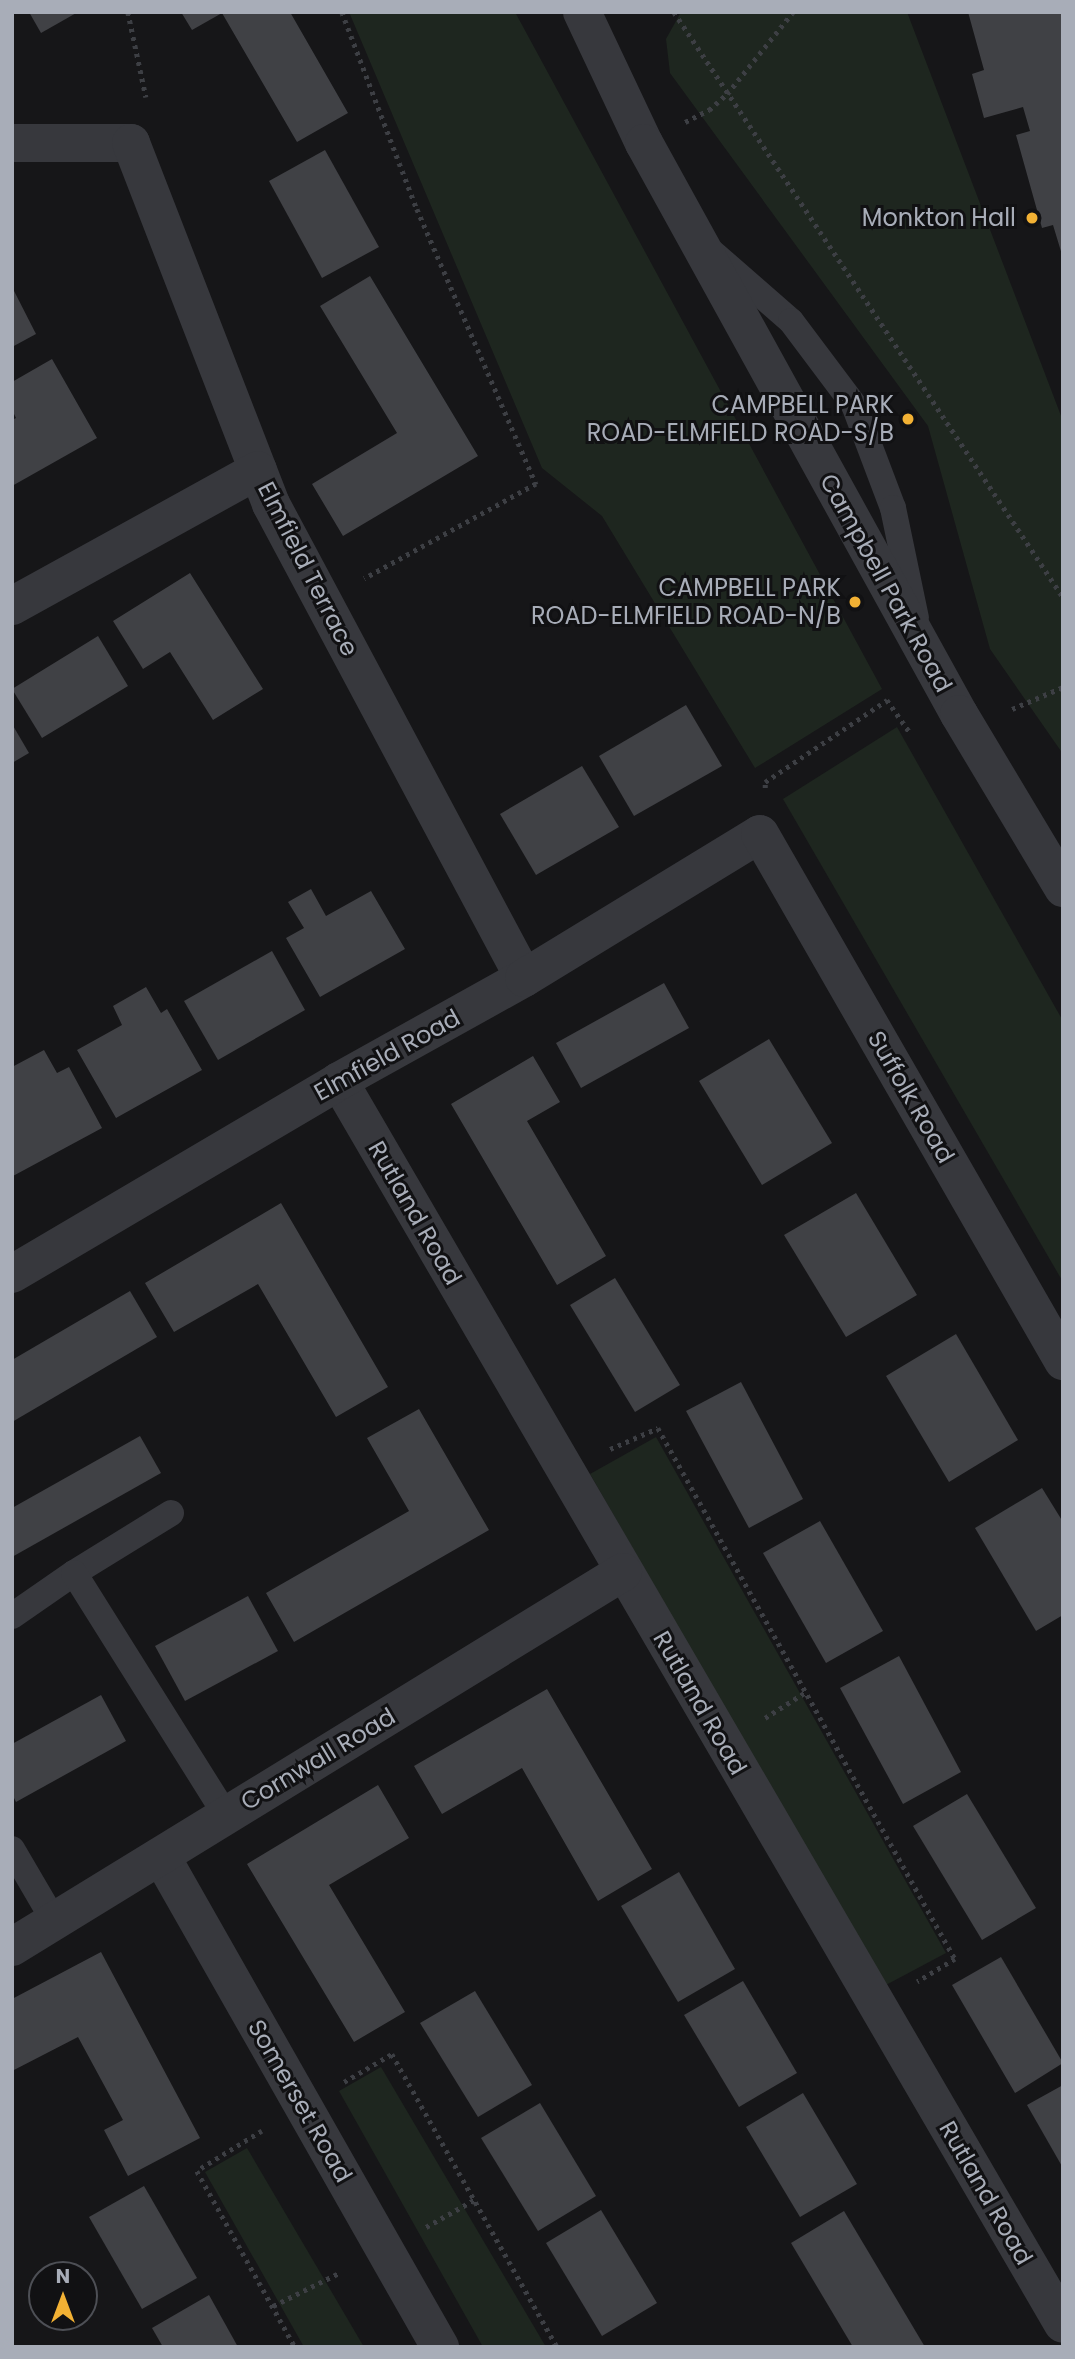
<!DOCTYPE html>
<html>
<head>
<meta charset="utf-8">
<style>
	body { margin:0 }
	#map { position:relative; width:1075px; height:2359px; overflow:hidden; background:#161618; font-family:Poppins,sans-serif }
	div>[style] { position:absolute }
	.green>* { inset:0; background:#1e261f }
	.building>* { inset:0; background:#404145 }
	.path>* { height:4.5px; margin-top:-2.25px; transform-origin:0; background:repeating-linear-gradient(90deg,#3d3f44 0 3.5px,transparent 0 8.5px) }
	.service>* { height:26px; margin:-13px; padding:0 13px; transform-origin:13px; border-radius:13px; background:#37383d }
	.minor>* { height:38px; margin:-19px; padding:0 19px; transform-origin:19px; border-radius:19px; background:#37383d }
	.tertiary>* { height:38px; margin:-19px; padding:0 19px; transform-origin:19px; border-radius:19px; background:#37383d }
	.dots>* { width:19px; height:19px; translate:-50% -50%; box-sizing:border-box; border:4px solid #111113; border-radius:50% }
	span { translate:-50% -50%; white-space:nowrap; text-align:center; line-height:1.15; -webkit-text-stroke:6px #111113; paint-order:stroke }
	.poi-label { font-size:24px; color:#a8adb8 }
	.right { translate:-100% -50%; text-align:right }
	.street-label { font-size:24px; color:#a8adb8 }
	.frame { position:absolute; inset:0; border:14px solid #a8adb8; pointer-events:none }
	.north { position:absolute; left:28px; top:2261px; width:70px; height:70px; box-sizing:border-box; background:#111113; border:2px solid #4d4f55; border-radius:50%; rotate:0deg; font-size:19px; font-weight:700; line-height:28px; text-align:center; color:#a8adb8 }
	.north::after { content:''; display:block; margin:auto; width:24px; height:32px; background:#f2b134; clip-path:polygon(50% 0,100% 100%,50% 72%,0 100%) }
</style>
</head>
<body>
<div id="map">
	<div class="green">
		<div style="clip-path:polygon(349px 12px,515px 12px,882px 689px,755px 768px,602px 516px,542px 468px)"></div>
		<div style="clip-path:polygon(681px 12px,907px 12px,1063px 421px,1063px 754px,990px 649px,928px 426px,670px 73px,666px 39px)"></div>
		<div style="clip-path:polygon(897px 727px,1063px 1021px,1063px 1282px,783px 799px)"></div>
		<div style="clip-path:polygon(656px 1437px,946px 1953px,884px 1986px,590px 1474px)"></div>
		<div style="clip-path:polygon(381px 2067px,546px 2347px,483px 2347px,339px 2091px)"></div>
		<div style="clip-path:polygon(247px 2148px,364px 2347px,304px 2347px,205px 2172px)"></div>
	</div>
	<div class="building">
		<div style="clip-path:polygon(29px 12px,78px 12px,41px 33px)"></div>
		<div style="clip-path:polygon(181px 12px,290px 12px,348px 113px,297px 142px,222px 13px,192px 30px)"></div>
		<div style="clip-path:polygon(968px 12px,1063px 12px,1063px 258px,1053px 225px,1042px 228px,1016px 135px,1030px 131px,1023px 107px,984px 118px,972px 74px,984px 70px)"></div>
		<div style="clip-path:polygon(325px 150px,379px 247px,322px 278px,269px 181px)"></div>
		<div style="clip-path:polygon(370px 276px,478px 456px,343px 536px,312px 484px,397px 433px,320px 306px)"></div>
		<div style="clip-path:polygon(12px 287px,36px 334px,12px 347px)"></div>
		<div style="clip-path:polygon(52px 359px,97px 438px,12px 486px,12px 420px,16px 418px,12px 410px,12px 382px)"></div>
		<div style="clip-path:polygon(190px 573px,263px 689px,213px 720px,170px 652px,143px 669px,113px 621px)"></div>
		<div style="clip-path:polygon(98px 636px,128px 686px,42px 738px,12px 689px)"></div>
		<div style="clip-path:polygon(686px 705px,722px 766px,634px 816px,599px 756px)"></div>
		<div style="clip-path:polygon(12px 724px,29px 753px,12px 763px)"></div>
		<div style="clip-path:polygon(582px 766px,619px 827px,536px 875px,500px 814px)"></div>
		<div style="clip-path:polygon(311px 889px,326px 916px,371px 891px,405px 949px,320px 997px,286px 938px,304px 928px,288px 902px)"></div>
		<div style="clip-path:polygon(272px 951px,305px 1010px,218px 1060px,184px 1001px)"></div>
		<div style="clip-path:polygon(664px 983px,689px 1028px,581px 1088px,556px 1043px)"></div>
		<div style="clip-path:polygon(146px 987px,161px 1013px,167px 1009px,202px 1070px,116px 1118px,77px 1050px,122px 1025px,113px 1006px)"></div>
		<div style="clip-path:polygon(769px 1039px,832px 1143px,762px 1185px,699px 1081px)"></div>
		<div style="clip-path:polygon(44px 1050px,57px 1073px,69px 1067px,102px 1128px,13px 1176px,12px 1067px)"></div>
		<div style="clip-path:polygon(533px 1056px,560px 1102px,527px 1121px,606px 1256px,557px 1285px,451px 1104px)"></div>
		<div style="clip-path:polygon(856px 1193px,917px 1295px,846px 1337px,784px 1235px)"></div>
		<div style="clip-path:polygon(281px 1203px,388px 1387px,336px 1417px,258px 1284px,174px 1332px,145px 1283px)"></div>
		<div style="clip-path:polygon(615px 1278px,680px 1385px,635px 1412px,570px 1305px)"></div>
		<div style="clip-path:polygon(130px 1291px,157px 1337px,12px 1422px,12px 1360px)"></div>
		<div style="clip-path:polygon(956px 1334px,1018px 1440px,949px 1482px,886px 1376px)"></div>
		<div style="clip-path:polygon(741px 1382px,803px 1499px,749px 1528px,686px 1411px)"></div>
		<div style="clip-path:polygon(419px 1409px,489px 1530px,294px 1642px,266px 1593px,409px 1511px,367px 1438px)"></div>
		<div style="clip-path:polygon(140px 1436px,161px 1473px,12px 1557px,12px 1508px)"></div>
		<div style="clip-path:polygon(1042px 1488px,1063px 1522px,1063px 1615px,1036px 1631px,975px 1528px)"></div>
		<div style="clip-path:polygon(820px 1521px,883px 1631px,826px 1663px,763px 1553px)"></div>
		<div style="clip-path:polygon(248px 1596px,278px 1651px,185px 1701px,155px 1646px)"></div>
		<div style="clip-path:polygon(899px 1656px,961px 1772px,903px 1804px,840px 1688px)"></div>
		<div style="clip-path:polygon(547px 1689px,652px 1869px,598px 1901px,522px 1768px,442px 1814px,414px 1766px)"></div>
		<div style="clip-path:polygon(101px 1695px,126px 1741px,16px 1802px,12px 1794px,12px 1744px)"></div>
		<div style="clip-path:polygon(378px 1785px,409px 1838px,329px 1885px,405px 2012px,354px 2042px,247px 1864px)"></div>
		<div style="clip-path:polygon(967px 1794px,1036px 1908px,982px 1940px,913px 1826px)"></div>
		<div style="clip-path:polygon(679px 1872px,735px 1969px,678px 2002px,621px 1906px)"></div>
		<div style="clip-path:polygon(101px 1952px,200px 2138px,128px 2176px,104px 2130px,123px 2120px,78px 2037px,12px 2071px,12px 1999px)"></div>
		<div style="clip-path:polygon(1001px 1957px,1063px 2063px,1015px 2093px,952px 1985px)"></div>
		<div style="clip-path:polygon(743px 1981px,797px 2073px,739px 2107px,684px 2015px)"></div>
		<div style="clip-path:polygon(475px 1991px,532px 2085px,478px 2117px,420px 2023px)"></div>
		<div style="clip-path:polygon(1063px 2085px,1063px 2168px,1027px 2105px)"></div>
		<div style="clip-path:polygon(803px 2093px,857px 2184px,800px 2217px,746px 2127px)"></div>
		<div style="clip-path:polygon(540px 2103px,596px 2196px,538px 2231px,481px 2138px)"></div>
		<div style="clip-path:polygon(144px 2186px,197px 2278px,142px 2309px,89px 2217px)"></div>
		<div style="clip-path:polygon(601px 2210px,657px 2303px,602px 2336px,546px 2243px)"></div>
		<div style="clip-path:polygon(844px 2211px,925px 2347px,853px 2347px,791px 2243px)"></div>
		<div style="clip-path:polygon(209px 2295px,238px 2347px,163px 2347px,152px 2328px)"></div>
	</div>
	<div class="path">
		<div style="left:128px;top:12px;width:87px;rotate:78deg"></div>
		<div style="left:342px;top:12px;width:211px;rotate:69.2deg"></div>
		<div style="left:417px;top:209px;width:300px;rotate:66.6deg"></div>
		<div style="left:536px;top:484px;width:196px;rotate:151.1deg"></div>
		<div style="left:674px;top:12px;width:703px;rotate:56.38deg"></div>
		<div style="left:685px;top:122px;width:27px;rotate:-27deg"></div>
		<div style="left:709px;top:110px;width:24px;rotate:-42deg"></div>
		<div style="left:727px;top:94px;width:105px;rotate:-51.2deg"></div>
		<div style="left:1012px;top:709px;width:56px;rotate:-23.3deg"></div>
		<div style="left:765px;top:788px;width:6px;rotate:-90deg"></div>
		<div style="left:765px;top:782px;width:147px;rotate:-33.9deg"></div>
		<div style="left:887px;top:700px;width:42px;rotate:54.8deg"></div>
		<div style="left:610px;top:1449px;width:52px;rotate:-23.6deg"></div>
		<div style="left:658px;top:1428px;width:608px;rotate:60.78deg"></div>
		<div style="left:955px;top:1959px;width:44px;rotate:148.8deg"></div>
		<div style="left:765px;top:1718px;width:49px;rotate:-32.4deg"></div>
		<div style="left:344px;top:2082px;width:56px;rotate:-30.3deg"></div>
		<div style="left:392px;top:2054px;width:336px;rotate:60.6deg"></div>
		<div style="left:262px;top:2131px;width:76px;rotate:148.4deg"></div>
		<div style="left:197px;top:2171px;width:201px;rotate:60.9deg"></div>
		<div style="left:426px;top:2227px;width:55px;rotate:-29.4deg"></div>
		<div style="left:273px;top:2306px;width:76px;rotate:-26.6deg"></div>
	</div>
	<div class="service">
		<div style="left:713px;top:253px;width:103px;rotate:41.1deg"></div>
		<div style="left:791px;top:321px;width:105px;rotate:53.1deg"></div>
		<div style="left:854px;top:405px;width:110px;rotate:69.3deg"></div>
		<div style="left:893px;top:508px;width:112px;rotate:78.2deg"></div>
		<div style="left:74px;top:1573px;width:114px;rotate:-31.7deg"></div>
		<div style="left:12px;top:1616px;width:75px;rotate:-34.7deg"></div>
		<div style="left:74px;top:1573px;width:286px;rotate:57.9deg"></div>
		<div style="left:12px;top:1849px;width:83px;rotate:59.7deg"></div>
	</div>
	<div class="minor">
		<div style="left:12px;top:143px;width:119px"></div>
		<div style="left:131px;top:143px;width:387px;rotate:68.8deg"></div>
		<div style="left:271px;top:504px;width:537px;rotate:61.91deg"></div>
		<div style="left:12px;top:606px;width:281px;rotate:-28.9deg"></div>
		<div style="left:339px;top:1081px;width:1438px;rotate:59.78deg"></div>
		<div style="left:12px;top:1274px;width:380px;rotate:-30.5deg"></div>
		<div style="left:339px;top:1081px;width:212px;rotate:-29.1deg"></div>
		<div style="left:524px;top:978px;width:276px;rotate:-31.4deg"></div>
		<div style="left:760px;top:834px;width:608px;rotate:60.1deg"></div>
		<div style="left:161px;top:1856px;width:565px;rotate:60.39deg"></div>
		<div style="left:12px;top:1947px;width:717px;rotate:-31.54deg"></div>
	</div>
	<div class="tertiary">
		<div style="left:582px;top:12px;width:145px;rotate:64.7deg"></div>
		<div style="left:644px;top:143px;width:652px;rotate:61.12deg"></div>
		<div style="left:959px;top:714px;width:203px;rotate:59.1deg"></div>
	</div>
	<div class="dots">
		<div style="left:1032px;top:218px;background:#f2b134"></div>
		<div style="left:908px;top:419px;background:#f2b134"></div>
		<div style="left:855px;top:602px;background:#f2b134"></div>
	</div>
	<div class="poi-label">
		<span class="right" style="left:1016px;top:218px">Monkton Hall</span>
		<span class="right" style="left:894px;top:419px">CAMPBELL PARK<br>ROAD-ELMFIELD ROAD-S/B</span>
		<span class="right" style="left:841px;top:602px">CAMPBELL PARK<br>ROAD-ELMFIELD ROAD-N/B</span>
	</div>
	<div class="street-label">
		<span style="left:308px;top:569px;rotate:63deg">Elmfield Terrace</span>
		<span style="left:886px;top:583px;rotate:61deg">Campbell Park Road</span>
		<span style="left:387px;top:1055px;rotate:-29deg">Elmfield Road</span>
		<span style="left:911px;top:1097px;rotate:60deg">Suffolk Road</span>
		<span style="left:415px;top:1213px;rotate:60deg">Rutland Road</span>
		<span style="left:700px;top:1703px;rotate:60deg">Rutland Road</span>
		<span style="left:318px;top:1759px;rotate:-31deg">Cornwall Road</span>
		<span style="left:300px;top:2101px;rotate:60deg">Somerset Road</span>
		<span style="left:986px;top:2193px;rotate:60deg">Rutland Road</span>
	</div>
	<div class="frame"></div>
	<div class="north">N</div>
</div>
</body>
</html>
